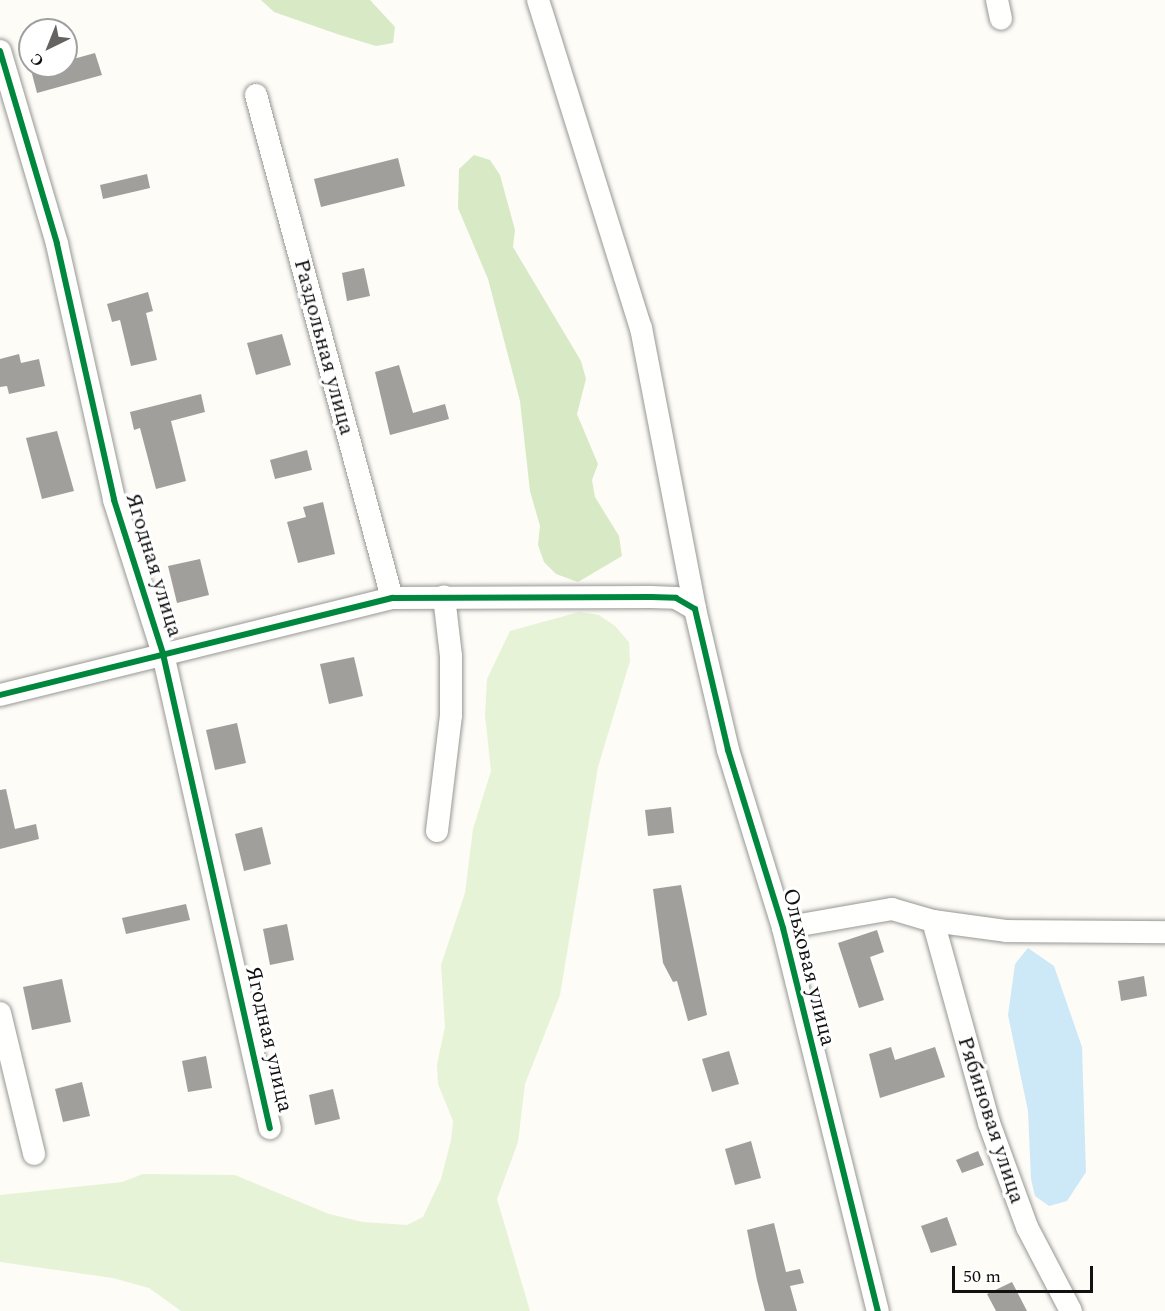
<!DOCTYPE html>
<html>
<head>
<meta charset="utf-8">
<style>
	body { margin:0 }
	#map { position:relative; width:1165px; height:1311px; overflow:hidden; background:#fdfcf7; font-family:Spectral,serif }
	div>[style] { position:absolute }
	.green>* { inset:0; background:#e7f3d7 }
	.forest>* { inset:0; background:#d8eac5 }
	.water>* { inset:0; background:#cde8f7 }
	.building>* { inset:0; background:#a19f9c }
	.roads { filter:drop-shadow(0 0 2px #979795) drop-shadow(0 0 2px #979795) }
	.street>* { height:22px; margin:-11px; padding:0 11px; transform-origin:11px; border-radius:11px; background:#fffffe }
	.cycleway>* { height:6px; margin:-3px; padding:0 3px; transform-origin:3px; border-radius:3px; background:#00873e }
	span { translate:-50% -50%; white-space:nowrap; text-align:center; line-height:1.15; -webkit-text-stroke:6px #fff; paint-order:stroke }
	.street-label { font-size:22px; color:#111 }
	.north { position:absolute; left:18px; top:18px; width:60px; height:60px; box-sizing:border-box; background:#fff; border:2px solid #a0a0a0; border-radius:50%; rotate:223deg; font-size:16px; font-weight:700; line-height:24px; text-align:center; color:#111 }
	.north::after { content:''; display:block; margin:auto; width:21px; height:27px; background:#646362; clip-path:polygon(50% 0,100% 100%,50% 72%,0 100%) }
	.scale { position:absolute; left:952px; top:1266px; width:141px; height:27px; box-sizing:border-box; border:3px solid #111; border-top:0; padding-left:8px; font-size:18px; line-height:21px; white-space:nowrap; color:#111; -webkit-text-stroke:4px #fff; paint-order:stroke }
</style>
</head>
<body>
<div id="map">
	<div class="green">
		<div style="clip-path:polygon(579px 612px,599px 615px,615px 626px,629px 642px,630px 661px,598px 767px,560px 995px,525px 1084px,518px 1142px,497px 1199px,530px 1311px,181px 1311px,149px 1288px,113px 1278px,0 1262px,0 1195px,122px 1182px,143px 1174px,235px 1175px,329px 1214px,363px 1222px,407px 1225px,423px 1217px,441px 1179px,451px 1140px,453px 1121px,438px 1084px,437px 1064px,445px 1027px,441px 965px,465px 893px,473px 829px,491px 771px,485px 715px,487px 679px,510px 631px)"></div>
	</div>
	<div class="forest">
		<div style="clip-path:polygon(261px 0,370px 0,395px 27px,393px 43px,376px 46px,340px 35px,274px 12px)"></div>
		<div style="clip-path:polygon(474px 155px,490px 160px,500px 175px,515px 230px,513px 247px,581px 361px,586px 379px,577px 414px,598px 464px,592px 480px,595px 497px,619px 536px,622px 556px,578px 582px,556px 574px,544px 562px,538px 545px,540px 526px,530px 491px,520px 401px,488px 279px,458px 208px,459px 169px)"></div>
	</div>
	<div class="water">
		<div style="clip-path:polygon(1028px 948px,1054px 966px,1082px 1047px,1086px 1172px,1067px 1201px,1049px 1206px,1035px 1196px,1031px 1179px,1028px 1111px,1008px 1015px,1015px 964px)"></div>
	</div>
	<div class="building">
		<div style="clip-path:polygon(95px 53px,102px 75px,37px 93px,31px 70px,66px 66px,66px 61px)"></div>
		<div style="clip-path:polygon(398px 158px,405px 186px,321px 207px,314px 179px)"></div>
		<div style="clip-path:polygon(147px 174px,150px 188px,103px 199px,100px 185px)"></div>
		<div style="clip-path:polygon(364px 268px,370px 296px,347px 301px,342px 273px)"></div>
		<div style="clip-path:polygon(148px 292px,153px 311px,146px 313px,157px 360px,131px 366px,120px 320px,112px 322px,107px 304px)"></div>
		<div style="clip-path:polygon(282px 334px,291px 365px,256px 375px,247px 343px)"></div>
		<div style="clip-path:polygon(19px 354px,21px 363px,39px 359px,45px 386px,9px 394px,7px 386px,0 387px,0 359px)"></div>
		<div style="clip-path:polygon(399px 365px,413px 413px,445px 404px,449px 419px,390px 435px,375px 372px)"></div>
		<div style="clip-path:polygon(201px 394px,205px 412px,171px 421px,186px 481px,156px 489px,140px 428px,134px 430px,130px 412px)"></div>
		<div style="clip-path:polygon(57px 431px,74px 491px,42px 499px,26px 438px)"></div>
		<div style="clip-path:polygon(307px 450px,312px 470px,275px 479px,270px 460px)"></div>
		<div style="clip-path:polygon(323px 502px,335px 554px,298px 563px,287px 522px,306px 517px,303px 507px)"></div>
		<div style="clip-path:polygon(200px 559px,209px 595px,177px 603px,168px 566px)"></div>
		<div style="clip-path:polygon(354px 657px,363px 696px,329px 704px,320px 664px)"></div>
		<div style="clip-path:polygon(237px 723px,246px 763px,215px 770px,206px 730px)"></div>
		<div style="clip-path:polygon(6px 789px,15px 829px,36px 824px,39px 839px,0 849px,0 790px)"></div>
		<div style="clip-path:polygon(671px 807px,674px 833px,648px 836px,645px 810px)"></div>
		<div style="clip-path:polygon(262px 827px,271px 864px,244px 871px,235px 834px)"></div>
		<div style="clip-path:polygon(681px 885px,707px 1015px,688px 1021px,677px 981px,673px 982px,663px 963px,653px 889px)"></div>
		<div style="clip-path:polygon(186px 904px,190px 920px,126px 934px,122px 918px)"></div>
		<div style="clip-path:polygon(287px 924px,294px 960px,270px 965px,263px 929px)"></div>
		<div style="clip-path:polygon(877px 930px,884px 952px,870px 957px,884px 1000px,859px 1008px,838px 943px)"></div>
		<div style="clip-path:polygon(1144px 976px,1147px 996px,1121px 1001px,1118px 981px)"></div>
		<div style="clip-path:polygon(62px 979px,71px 1022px,32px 1030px,23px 987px)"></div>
		<div style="clip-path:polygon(891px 1047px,895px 1060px,935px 1047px,945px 1077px,880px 1098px,869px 1054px)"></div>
		<div style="clip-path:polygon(729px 1051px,739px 1084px,712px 1092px,702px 1059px)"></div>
		<div style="clip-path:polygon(206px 1056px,212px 1088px,188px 1092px,182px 1061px)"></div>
		<div style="clip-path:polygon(82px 1082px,90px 1116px,63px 1122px,55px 1089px)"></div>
		<div style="clip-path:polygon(333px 1089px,340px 1119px,315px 1125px,309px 1095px)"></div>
		<div style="clip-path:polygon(751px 1141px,761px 1178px,735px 1185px,725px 1149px)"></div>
		<div style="clip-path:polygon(978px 1151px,984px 1165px,962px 1173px,956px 1160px)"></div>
		<div style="clip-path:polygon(947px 1217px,957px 1245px,931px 1253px,921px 1226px)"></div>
		<div style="clip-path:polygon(774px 1223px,786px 1272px,800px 1269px,804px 1283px,790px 1286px,797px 1311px,765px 1311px,757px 1280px,747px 1230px)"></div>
		<div style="clip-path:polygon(1012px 1282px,1027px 1311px,996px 1311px,987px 1294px)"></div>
	</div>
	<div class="roads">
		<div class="street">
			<div style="left:538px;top:0;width:344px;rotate:72.6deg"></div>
			<div style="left:641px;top:328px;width:286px;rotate:79.1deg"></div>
			<div style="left:997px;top:0;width:19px;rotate:78deg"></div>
			<div style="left:0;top:51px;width:201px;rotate:73.5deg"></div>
			<div style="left:57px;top:244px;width:262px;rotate:77.4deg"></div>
			<div style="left:114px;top:500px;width:162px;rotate:72.3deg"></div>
			<div style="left:163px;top:654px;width:486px;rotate:77.3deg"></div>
			<div style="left:256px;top:95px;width:521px;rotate:74.87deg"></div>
			<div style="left:0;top:695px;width:404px;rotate:-13.9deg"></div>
			<div style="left:392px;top:598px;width:259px;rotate:-0.2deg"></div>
			<div style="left:651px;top:597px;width:25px;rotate:2deg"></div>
			<div style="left:676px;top:598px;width:22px;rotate:30deg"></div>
			<div style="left:695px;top:609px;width:145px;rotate:76.8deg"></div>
			<div style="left:728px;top:750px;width:186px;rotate:72.8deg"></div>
			<div style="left:783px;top:928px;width:395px;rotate:76.1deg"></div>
			<div style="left:437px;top:831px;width:117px;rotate:-83.1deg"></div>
			<div style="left:451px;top:715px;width:59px;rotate:-90deg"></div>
			<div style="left:451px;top:656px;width:60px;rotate:-96.7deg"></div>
			<div style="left:933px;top:921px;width:210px;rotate:74.5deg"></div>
			<div style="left:989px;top:1123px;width:111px;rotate:69.9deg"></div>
			<div style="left:1027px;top:1227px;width:95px;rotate:62.4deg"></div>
			<div style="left:783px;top:928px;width:111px;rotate:-9.9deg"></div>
			<div style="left:892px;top:909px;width:43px;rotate:16.3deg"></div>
			<div style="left:933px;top:921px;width:75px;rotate:7.7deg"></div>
			<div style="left:1007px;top:931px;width:158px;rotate:0.4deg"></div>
			<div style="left:0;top:1013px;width:145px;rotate:76.4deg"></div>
		</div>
	</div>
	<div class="cycleway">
		<div style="left:0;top:51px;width:201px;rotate:73.5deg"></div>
		<div style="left:57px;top:244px;width:262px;rotate:77.4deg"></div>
		<div style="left:114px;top:500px;width:162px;rotate:72.3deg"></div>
		<div style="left:163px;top:654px;width:486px;rotate:77.3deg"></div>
		<div style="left:0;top:695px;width:404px;rotate:-13.9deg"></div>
		<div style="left:392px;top:598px;width:259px;rotate:-0.2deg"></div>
		<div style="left:651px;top:597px;width:25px;rotate:2deg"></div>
		<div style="left:676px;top:598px;width:22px;rotate:30deg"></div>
		<div style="left:695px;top:609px;width:145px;rotate:76.8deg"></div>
		<div style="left:728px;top:750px;width:186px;rotate:72.8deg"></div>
		<div style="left:783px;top:928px;width:395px;rotate:76.1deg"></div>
	</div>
	<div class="street-label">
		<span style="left:324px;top:347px;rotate:75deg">Раздольная улица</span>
		<span style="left:154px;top:565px;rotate:73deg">Ягодная улица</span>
		<span style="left:809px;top:967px;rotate:76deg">Ольховая улица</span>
		<span style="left:269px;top:1039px;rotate:77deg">Ягодная улица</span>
		<span style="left:991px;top:1120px;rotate:72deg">Рябиновая улица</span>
	</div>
	<div class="north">С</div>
	<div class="scale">50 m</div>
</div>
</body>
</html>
